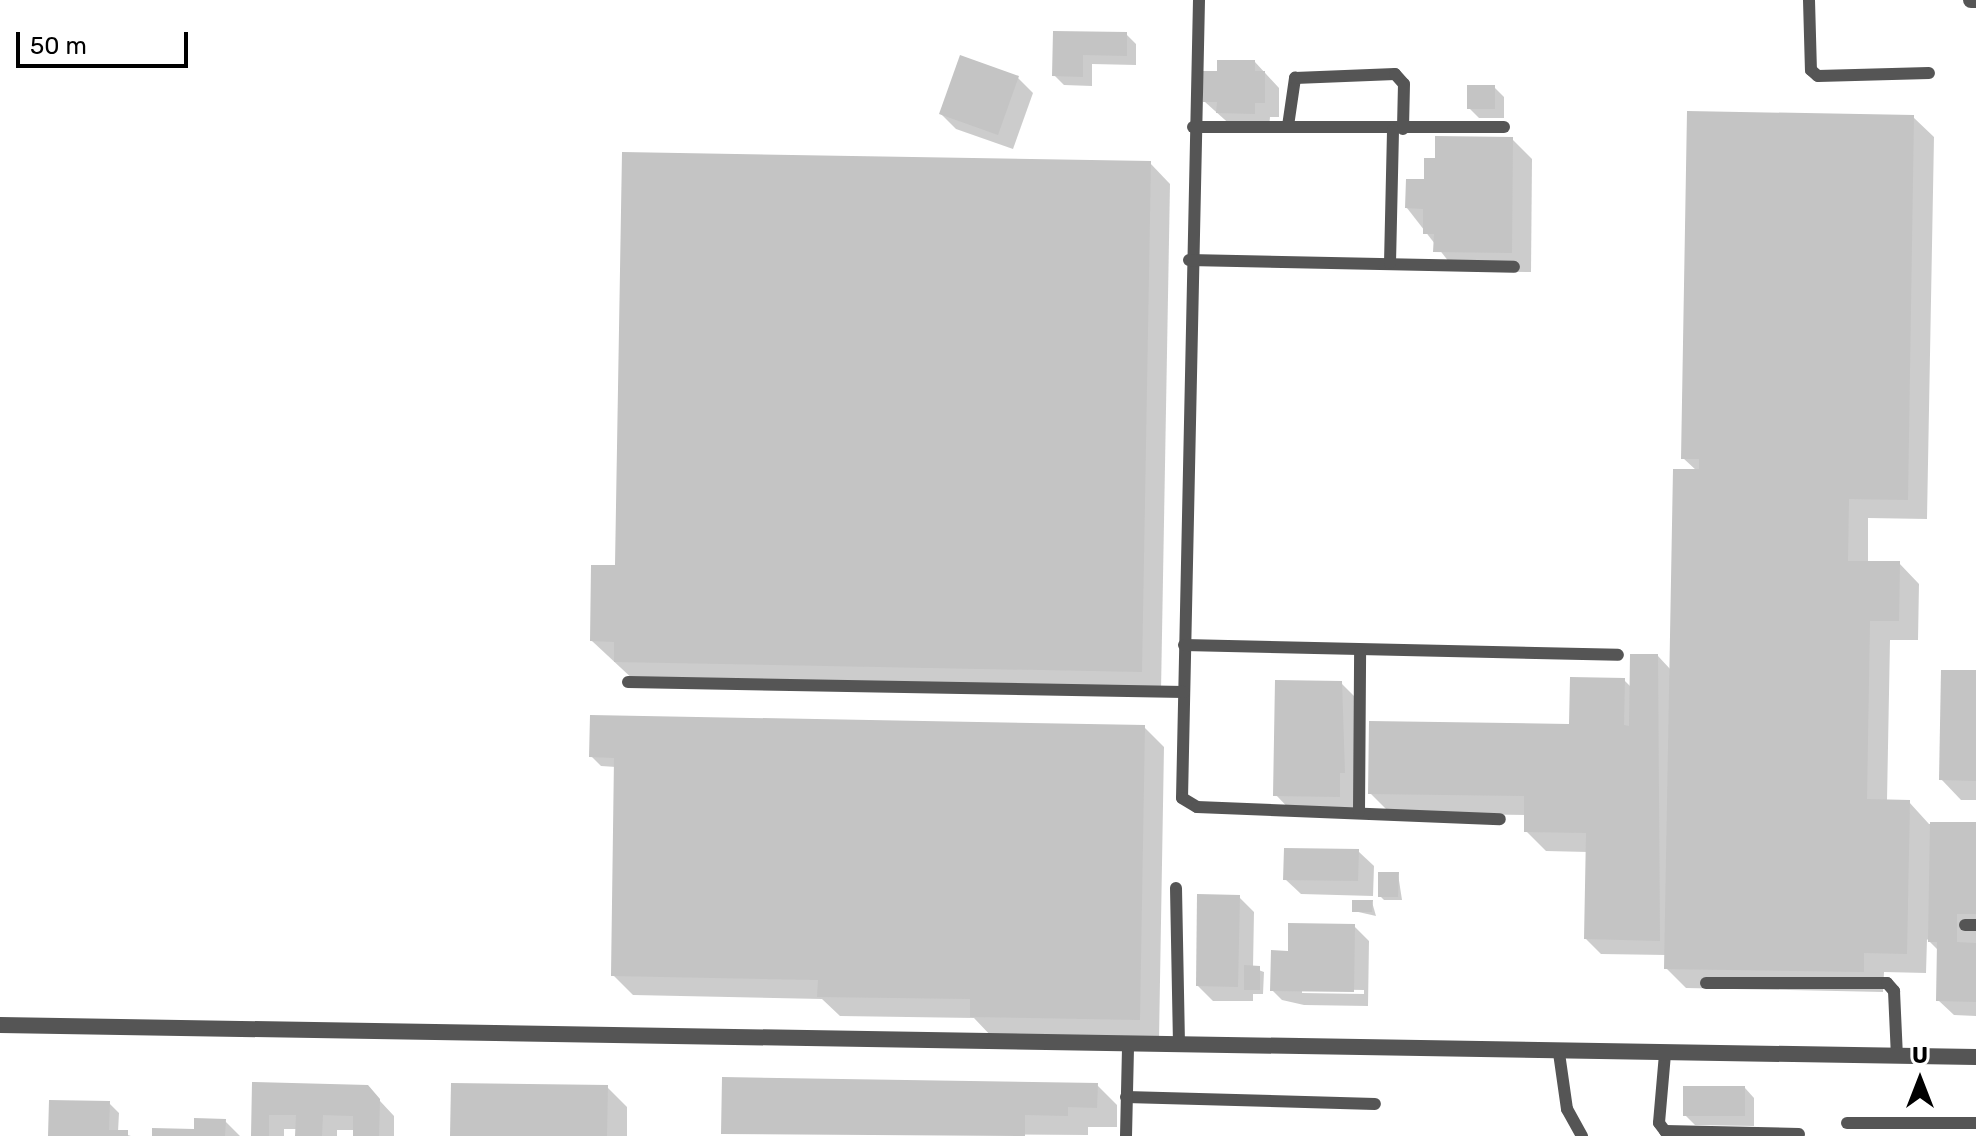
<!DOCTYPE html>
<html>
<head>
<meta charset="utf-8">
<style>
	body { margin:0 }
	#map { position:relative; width:1976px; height:1136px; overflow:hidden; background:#fff; font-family:Rubik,sans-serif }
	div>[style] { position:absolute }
	.shadow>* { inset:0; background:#0003 }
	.building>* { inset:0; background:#c4c4c4 }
	.lane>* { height:12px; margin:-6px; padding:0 6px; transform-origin:6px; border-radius:6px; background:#555 }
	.street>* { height:16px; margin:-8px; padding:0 8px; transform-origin:8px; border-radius:8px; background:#555 }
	span { translate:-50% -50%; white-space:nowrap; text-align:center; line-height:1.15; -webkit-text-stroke:7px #fff; paint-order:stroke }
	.north { position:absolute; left:1880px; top:1040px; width:80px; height:80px; -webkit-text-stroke:6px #fff; paint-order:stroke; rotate:0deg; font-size:22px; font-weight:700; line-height:32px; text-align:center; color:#000 }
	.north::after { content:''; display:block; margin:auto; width:28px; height:36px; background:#000; clip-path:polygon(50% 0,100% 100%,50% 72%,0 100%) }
	.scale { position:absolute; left:16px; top:32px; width:172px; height:36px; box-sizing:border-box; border:4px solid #000; border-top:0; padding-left:10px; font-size:24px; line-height:28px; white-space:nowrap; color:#000; -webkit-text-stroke:6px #fff; paint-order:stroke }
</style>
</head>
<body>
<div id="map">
	<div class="shadow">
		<div style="clip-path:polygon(1055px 33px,1126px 34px,1136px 44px,1136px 65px,1092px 64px,1092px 86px,1064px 85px,1054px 75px)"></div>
		<div style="clip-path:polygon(1255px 62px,1279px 88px,1279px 117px,1270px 117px,1269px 128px,1234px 128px,1205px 102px,1219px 73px)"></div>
		<div style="clip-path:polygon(1018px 78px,1033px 93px,1013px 149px,956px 129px,941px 114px)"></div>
		<div style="clip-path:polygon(1494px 87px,1504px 97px,1504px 118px,1479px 118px,1469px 108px)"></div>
		<div style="clip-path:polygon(1913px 117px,1934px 137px,1927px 519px,1868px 518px,1868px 563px,1899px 563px,1919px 584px,1918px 640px,1890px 640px,1887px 801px,1909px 802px,1929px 824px,1976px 824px,1976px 1016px,1954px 1015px,1938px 1000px,1939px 951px,1927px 939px,1926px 973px,1884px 972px,1883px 992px,1686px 988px,1666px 968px,1666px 955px,1601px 954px,1586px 939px,1588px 852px,1546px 851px,1526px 831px,1526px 815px,1390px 813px,1370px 793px,1571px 726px,1624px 680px,1630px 686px,1658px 656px,1671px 670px,1697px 471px,1683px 458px)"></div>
		<div style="clip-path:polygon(1512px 139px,1532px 159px,1531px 272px,1456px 271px,1407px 208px,1425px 181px)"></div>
		<div style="clip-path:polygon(1150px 163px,1170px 184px,1161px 691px,636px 682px,592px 641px,617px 567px)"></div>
		<div style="clip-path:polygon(1976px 672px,1976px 800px,1961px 800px,1941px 779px)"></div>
		<div style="clip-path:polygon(1341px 683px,1361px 703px,1359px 817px,1296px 816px,1276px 795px)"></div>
		<div style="clip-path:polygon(1144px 727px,1164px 747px,1159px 1040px,992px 1037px,974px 1018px,840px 1016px,822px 999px,633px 995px,613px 975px,616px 767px,601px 766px,591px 756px)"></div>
		<div style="clip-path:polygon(1358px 851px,1374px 866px,1373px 896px,1301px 894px,1285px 879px)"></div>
		<div style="clip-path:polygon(1398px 874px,1402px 900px,1384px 900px,1380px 896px)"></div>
		<div style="clip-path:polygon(1239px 897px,1254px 912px,1253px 968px,1264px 972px,1263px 994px,1253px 994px,1253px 1001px,1213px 1001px,1198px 986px)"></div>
		<div style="clip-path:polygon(1372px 902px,1376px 916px,1354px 911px)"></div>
		<div style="clip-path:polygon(evenodd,1354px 926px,1369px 941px,1368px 1006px,1304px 1005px,1282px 1000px,1272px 990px,1290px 953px,1354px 926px,1302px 989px,1364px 990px,1364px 994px,1302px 993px,1302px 989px)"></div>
		<div style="clip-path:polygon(254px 1084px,367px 1087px,394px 1116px,394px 1136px,355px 1136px,355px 1130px,337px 1130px,337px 1136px,297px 1136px,297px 1129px,284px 1129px,284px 1136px,253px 1136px)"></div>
		<div style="clip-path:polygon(1097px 1085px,1117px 1105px,1117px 1127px,1088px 1127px,1088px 1135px,723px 1133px)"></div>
		<div style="clip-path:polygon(607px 1087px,627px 1107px,627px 1136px,452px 1136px)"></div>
		<div style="clip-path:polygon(1745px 1088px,1754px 1098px,1754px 1126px,1695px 1125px,1685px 1115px)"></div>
		<div style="clip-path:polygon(109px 1103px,119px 1113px,118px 1132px,131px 1136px,50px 1136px)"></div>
		<div style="clip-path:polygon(225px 1121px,240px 1136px,154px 1136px,196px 1131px)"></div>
	</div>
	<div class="building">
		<div style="clip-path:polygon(1053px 31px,1127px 32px,1127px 56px,1083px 55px,1083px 77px,1052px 76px)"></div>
		<div style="clip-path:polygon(960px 55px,1019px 76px,998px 135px,939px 114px)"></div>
		<div style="clip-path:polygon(1217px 60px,1255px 60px,1255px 71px,1265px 71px,1265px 103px,1255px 103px,1255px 114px,1216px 113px,1217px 102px,1203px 102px,1203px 71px,1217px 71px)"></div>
		<div style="clip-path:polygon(1467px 85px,1495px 85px,1495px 109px,1467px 109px)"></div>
		<div style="clip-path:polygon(1687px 111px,1914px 115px,1908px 500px,1849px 499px,1848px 561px,1900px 561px,1899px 621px,1870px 621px,1867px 799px,1910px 800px,1907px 954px,1864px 953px,1864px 972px,1664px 969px,1673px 469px,1699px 469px,1699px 459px,1681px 459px)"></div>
		<div style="clip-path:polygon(1435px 136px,1513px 137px,1512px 253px,1433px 252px,1434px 234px,1423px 234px,1423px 209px,1405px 208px,1406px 179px,1424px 179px,1424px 158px,1435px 158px)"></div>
		<div style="clip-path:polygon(622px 152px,1151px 161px,1142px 672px,614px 662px,614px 642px,590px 641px,591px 565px,615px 565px)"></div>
		<div style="clip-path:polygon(1630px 654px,1658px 654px,1660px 941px,1584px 939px,1586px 833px,1524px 832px,1524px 796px,1368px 794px,1369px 721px,1569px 724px,1570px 677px,1625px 678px,1624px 725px,1629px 726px)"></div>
		<div style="clip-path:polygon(1941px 670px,1976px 670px,1976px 781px,1939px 780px)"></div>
		<div style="clip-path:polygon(1275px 680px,1342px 681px,1345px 773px,1340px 773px,1340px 797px,1273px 796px)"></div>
		<div style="clip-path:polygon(590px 715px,1145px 725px,1140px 1020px,970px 1017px,970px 999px,817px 997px,818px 980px,611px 976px,614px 758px,589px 757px)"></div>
		<div style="clip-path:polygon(1930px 822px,1976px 822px,1976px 914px,1957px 914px,1957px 942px,1976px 943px,1976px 1002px,1936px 1001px,1937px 942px,1928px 942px)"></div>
		<div style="clip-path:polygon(1284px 848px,1359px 849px,1358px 881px,1283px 880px)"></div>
		<div style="clip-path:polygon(1378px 872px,1399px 872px,1398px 897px,1378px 897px)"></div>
		<div style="clip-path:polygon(1197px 894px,1240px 895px,1238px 987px,1196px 986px)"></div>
		<div style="clip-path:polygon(1352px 900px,1373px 900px,1372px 912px,1352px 912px)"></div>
		<div style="clip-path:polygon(1288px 923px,1355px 924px,1354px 992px,1270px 991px,1271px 950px,1288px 951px)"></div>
		<div style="clip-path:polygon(1244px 965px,1260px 966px,1260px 990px,1244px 990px)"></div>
		<div style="clip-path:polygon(722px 1077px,1098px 1083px,1097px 1108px,1068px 1107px,1068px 1116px,1025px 1115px,1025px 1136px,721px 1134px)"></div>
		<div style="clip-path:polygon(252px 1082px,368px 1085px,380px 1099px,379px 1136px,353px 1136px,353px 1116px,323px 1115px,322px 1136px,295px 1136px,296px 1115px,269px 1115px,269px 1136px,251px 1136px)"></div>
		<div style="clip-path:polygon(451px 1083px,608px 1085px,607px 1136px,450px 1136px)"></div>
		<div style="clip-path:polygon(1683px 1086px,1745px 1086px,1745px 1116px,1683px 1116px)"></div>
		<div style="clip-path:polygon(49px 1100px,110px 1101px,109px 1130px,128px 1130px,128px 1136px,48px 1136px)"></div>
		<div style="clip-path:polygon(194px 1118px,226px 1119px,225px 1136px,152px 1136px,152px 1128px,194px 1129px)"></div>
	</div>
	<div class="lane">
		<div style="left:1199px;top:0;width:798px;rotate:91.22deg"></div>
		<div style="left:1182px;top:798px;width:17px;rotate:31deg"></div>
		<div style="left:1197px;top:807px;width:303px;rotate:2.3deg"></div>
		<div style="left:1809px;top:0;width:70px;rotate:88.4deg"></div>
		<div style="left:1811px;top:70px;width:9px;rotate:41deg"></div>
		<div style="left:1818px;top:76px;width:111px;rotate:-1.5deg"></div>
		<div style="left:1288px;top:126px;width:49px;rotate:-81.7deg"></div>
		<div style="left:1295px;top:78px;width:100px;rotate:-2.3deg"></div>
		<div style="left:1395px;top:74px;width:13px;rotate:48deg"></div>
		<div style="left:1404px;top:84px;width:45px;rotate:91.3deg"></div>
		<div style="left:1193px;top:127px;width:311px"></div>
		<div style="left:1189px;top:260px;width:325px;rotate:1.2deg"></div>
		<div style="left:1390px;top:263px;width:133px;rotate:-88.7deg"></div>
		<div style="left:1184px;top:645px;width:434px;rotate:1.3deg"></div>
		<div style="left:628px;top:682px;width:556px;rotate:1.03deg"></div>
		<div style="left:1359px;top:812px;width:160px;rotate:-89.6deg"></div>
		<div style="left:1176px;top:888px;width:157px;rotate:88.9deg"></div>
		<div style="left:1965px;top:925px;width:11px"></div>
		<div style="left:1706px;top:983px;width:181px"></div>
		<div style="left:1887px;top:983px;width:11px;rotate:49deg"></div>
		<div style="left:1894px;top:991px;width:65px;rotate:87.4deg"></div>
		<div style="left:1559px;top:1053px;width:57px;rotate:81.9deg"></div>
		<div style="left:1567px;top:1109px;width:31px;rotate:61deg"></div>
		<div style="left:1665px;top:1054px;width:69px;rotate:95deg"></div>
		<div style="left:1659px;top:1123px;width:10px;rotate:53deg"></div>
		<div style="left:1665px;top:1131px;width:134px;rotate:1.3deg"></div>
		<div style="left:1126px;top:1097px;width:249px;rotate:1.6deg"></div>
		<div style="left:1847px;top:1123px;width:129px"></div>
		<div style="left:1126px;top:1136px;width:91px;rotate:-88.7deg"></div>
	</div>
	<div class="street">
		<div style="left:1971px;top:0;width:5px"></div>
		<div style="left:0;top:1025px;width:1976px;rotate:0.93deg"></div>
	</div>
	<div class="north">U</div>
	<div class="scale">50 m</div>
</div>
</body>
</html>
